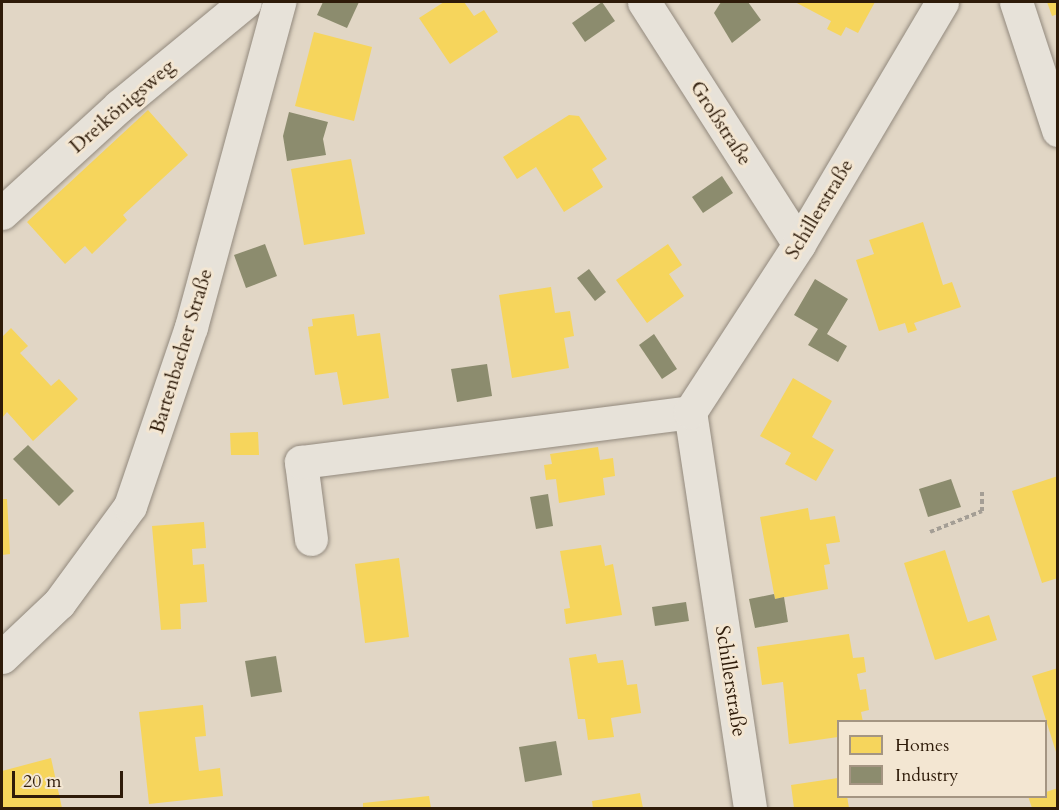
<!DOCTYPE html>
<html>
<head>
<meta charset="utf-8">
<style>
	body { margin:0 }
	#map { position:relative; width:1059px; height:810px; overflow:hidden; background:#e1d6c5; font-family:Cardo,serif }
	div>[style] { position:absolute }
	.homes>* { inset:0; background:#f6d55c }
	.industry>* { inset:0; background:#8c8c6e }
	.path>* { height:4px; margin-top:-2px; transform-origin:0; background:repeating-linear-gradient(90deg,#a49e95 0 4.5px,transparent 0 7.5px) }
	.roads { filter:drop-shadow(0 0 2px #92897d) drop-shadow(0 0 2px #92897d) }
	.street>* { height:33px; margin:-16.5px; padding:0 16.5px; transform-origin:16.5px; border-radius:16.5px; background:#e7e2d9 }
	span { translate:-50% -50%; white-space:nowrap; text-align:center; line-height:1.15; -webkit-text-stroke:6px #f3e6d2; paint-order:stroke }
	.street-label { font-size:20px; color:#2e1b09 }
	.frame { position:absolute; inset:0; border:3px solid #2e1b09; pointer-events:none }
	.legend { position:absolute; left:837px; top:720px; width:210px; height:78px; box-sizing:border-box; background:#f3e6d2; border:2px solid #a49582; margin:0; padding:8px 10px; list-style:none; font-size:18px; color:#2e1b09 }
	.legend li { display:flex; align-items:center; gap:12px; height:30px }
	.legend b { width:30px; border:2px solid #a49582 }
	.scale { position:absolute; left:12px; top:771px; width:111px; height:27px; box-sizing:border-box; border:3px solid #2e1b09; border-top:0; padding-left:8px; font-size:18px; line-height:21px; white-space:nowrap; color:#2e1b09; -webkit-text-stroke:4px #f3e6d2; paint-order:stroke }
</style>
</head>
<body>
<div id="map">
	<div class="homes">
		<div style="clip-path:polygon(444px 2px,464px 2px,474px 16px,484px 10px,498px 32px,450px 64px,419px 18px)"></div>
		<div style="clip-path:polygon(795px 2px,875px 2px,858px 33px,846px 27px,841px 36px,827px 29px,831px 21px)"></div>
		<div style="clip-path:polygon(1047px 2px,1058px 2px,1058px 14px,1052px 16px)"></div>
		<div style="clip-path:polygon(314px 32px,372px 47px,354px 121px,295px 106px)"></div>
		<div style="clip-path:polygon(148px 110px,188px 155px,123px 215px,127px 220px,92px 254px,85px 246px,65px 264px,27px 222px)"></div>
		<div style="clip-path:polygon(569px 115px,579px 116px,607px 159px,592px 169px,603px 187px,564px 212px,536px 167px,517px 179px,503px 157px)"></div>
		<div style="clip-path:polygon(351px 159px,365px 234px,304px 245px,291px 169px)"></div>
		<div style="clip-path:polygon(923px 222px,943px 285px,952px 282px,961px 307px,914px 323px,917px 330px,908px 333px,905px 323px,879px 331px,856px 260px,874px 254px,869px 240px)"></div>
		<div style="clip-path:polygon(668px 244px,682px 265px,669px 274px,684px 296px,647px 323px,616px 280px)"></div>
		<div style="clip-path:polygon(551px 287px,555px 313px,570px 311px,574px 336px,564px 338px,569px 368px,512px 378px,499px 295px)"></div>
		<div style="clip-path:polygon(354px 314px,357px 336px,380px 333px,389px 398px,343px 405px,337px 372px,315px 375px,308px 327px,313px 326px,312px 319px)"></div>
		<div style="clip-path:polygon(11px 328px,28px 346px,20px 353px,51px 386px,59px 379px,78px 399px,33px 441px,7px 412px,2px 418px,2px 337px)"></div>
		<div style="clip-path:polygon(793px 378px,832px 401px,812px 437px,834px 450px,816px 481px,785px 464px,791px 453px,760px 436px)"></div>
		<div style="clip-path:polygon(258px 432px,259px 455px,231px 455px,230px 433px)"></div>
		<div style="clip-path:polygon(598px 447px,600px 460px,613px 458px,615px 476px,603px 478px,605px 495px,559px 503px,556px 479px,546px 480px,544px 465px,552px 464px,550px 454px)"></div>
		<div style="clip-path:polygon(1058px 476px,1058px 578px,1042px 583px,1012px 491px)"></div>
		<div style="clip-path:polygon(2px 499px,7px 499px,10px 554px,2px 555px)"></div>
		<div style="clip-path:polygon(808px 508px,810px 520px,835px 516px,840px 542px,826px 544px,830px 564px,824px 565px,828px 589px,775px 599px,760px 517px)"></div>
		<div style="clip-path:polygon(204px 522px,206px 548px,192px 549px,193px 565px,204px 564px,207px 602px,180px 604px,181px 629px,161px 630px,152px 526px)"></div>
		<div style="clip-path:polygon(601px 545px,605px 566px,613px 564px,622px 615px,566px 624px,564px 609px,570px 608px,560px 551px)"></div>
		<div style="clip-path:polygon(945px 550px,968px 622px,989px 615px,997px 640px,935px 660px,904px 563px)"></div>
		<div style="clip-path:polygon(399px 558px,409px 637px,365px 643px,355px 564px)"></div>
		<div style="clip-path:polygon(849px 634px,853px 658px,864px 657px,866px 672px,857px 674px,860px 690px,866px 689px,869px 710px,861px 712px,863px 722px,838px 722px,838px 737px,789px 744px,783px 682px,762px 685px,757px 647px)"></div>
		<div style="clip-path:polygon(596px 654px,598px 663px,623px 660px,627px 685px,637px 684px,641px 713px,611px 718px,614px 737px,588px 740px,585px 719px,578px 719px,569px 658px)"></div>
		<div style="clip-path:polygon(1058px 668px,1058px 755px,1057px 755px,1032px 676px)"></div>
		<div style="clip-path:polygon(203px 705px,206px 736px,195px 737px,199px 771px,220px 768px,223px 796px,149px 804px,139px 712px)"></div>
		<div style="clip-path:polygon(51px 758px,62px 808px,2px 808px,2px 771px)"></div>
		<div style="clip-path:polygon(838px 778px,838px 796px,847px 796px,849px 808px,794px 808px,791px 785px)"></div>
		<div style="clip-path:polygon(1058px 788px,1058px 808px,1032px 808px,1028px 796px,1046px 796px,1046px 792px)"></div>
		<div style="clip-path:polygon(640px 793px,643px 808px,593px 808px,592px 801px)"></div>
		<div style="clip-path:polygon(429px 796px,431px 808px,363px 808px,363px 803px)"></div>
	</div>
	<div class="industry">
		<div style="clip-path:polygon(323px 2px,359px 2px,347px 28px,317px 15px)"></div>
		<div style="clip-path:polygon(602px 2px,615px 21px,585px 42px,572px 23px)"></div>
		<div style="clip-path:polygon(721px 2px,748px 2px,761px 20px,732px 43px,714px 13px)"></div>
		<div style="clip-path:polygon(289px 112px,328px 122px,323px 139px,326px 155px,287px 161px,283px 136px)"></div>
		<div style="clip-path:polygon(722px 176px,733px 193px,703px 213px,692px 197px)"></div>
		<div style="clip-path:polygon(265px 244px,277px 276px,246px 288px,234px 255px)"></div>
		<div style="clip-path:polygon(589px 269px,606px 292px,595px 301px,577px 278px)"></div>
		<div style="clip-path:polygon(815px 279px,848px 299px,827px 334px,847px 346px,838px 362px,808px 345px,818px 329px,794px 315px)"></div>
		<div style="clip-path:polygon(654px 334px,677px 369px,662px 379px,639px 345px)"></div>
		<div style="clip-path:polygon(487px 364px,492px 396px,457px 402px,451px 369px)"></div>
		<div style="clip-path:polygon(28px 445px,74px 491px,59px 506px,13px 459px)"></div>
		<div style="clip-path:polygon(951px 479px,961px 507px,928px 517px,919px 489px)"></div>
		<div style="clip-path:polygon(548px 494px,553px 526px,536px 529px,530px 497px)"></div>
		<div style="clip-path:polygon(774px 594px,775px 599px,784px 597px,788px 622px,755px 628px,749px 599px)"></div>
		<div style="clip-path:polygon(686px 602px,689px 621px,655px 626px,652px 607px)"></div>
		<div style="clip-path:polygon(276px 656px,282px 692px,251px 697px,245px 661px)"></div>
		<div style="clip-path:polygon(556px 741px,562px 775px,525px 782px,519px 747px)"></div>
	</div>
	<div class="path">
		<div style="left:930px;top:532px;width:56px;rotate:-22deg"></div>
		<div style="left:982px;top:511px;width:19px;rotate:-90deg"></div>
	</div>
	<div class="roads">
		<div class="street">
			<div style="left:644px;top:2px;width:287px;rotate:57.4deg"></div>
			<div style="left:1016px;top:2px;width:135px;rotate:71.8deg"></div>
			<div style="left:2px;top:213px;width:159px;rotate:-42.4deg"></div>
			<div style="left:119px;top:106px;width:163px;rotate:-39.5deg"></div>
			<div style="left:311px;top:539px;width:78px;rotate:-97.4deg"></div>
			<div style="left:301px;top:462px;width:392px;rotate:-7.3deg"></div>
			<div style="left:2px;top:657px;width:79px;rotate:-43.5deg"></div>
			<div style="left:59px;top:603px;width:120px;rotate:-53.8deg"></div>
			<div style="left:130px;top:506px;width:189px;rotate:-71.2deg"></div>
			<div style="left:191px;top:327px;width:337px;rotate:-74.8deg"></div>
			<div style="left:750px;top:808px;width:401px;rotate:-98.6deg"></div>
			<div style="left:690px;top:412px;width:200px;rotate:-57deg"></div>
			<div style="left:799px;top:244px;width:281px;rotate:-59.4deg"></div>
		</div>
	</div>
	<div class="street-label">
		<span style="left:122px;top:106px;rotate:-41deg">Dreikönigsweg</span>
		<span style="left:721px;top:123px;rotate:57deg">Großstraße</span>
		<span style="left:819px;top:209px;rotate:-59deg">Schillerstraße</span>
		<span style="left:181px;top:351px;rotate:-73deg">Bartenbacher Straße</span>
		<span style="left:731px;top:681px;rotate:81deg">Schillerstraße</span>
	</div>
	<div class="frame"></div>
	<ul class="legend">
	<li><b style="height:16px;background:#f6d55c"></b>Homes</li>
	<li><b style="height:16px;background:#8c8c6e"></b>Industry</li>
	</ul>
	<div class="scale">20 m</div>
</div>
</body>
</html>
